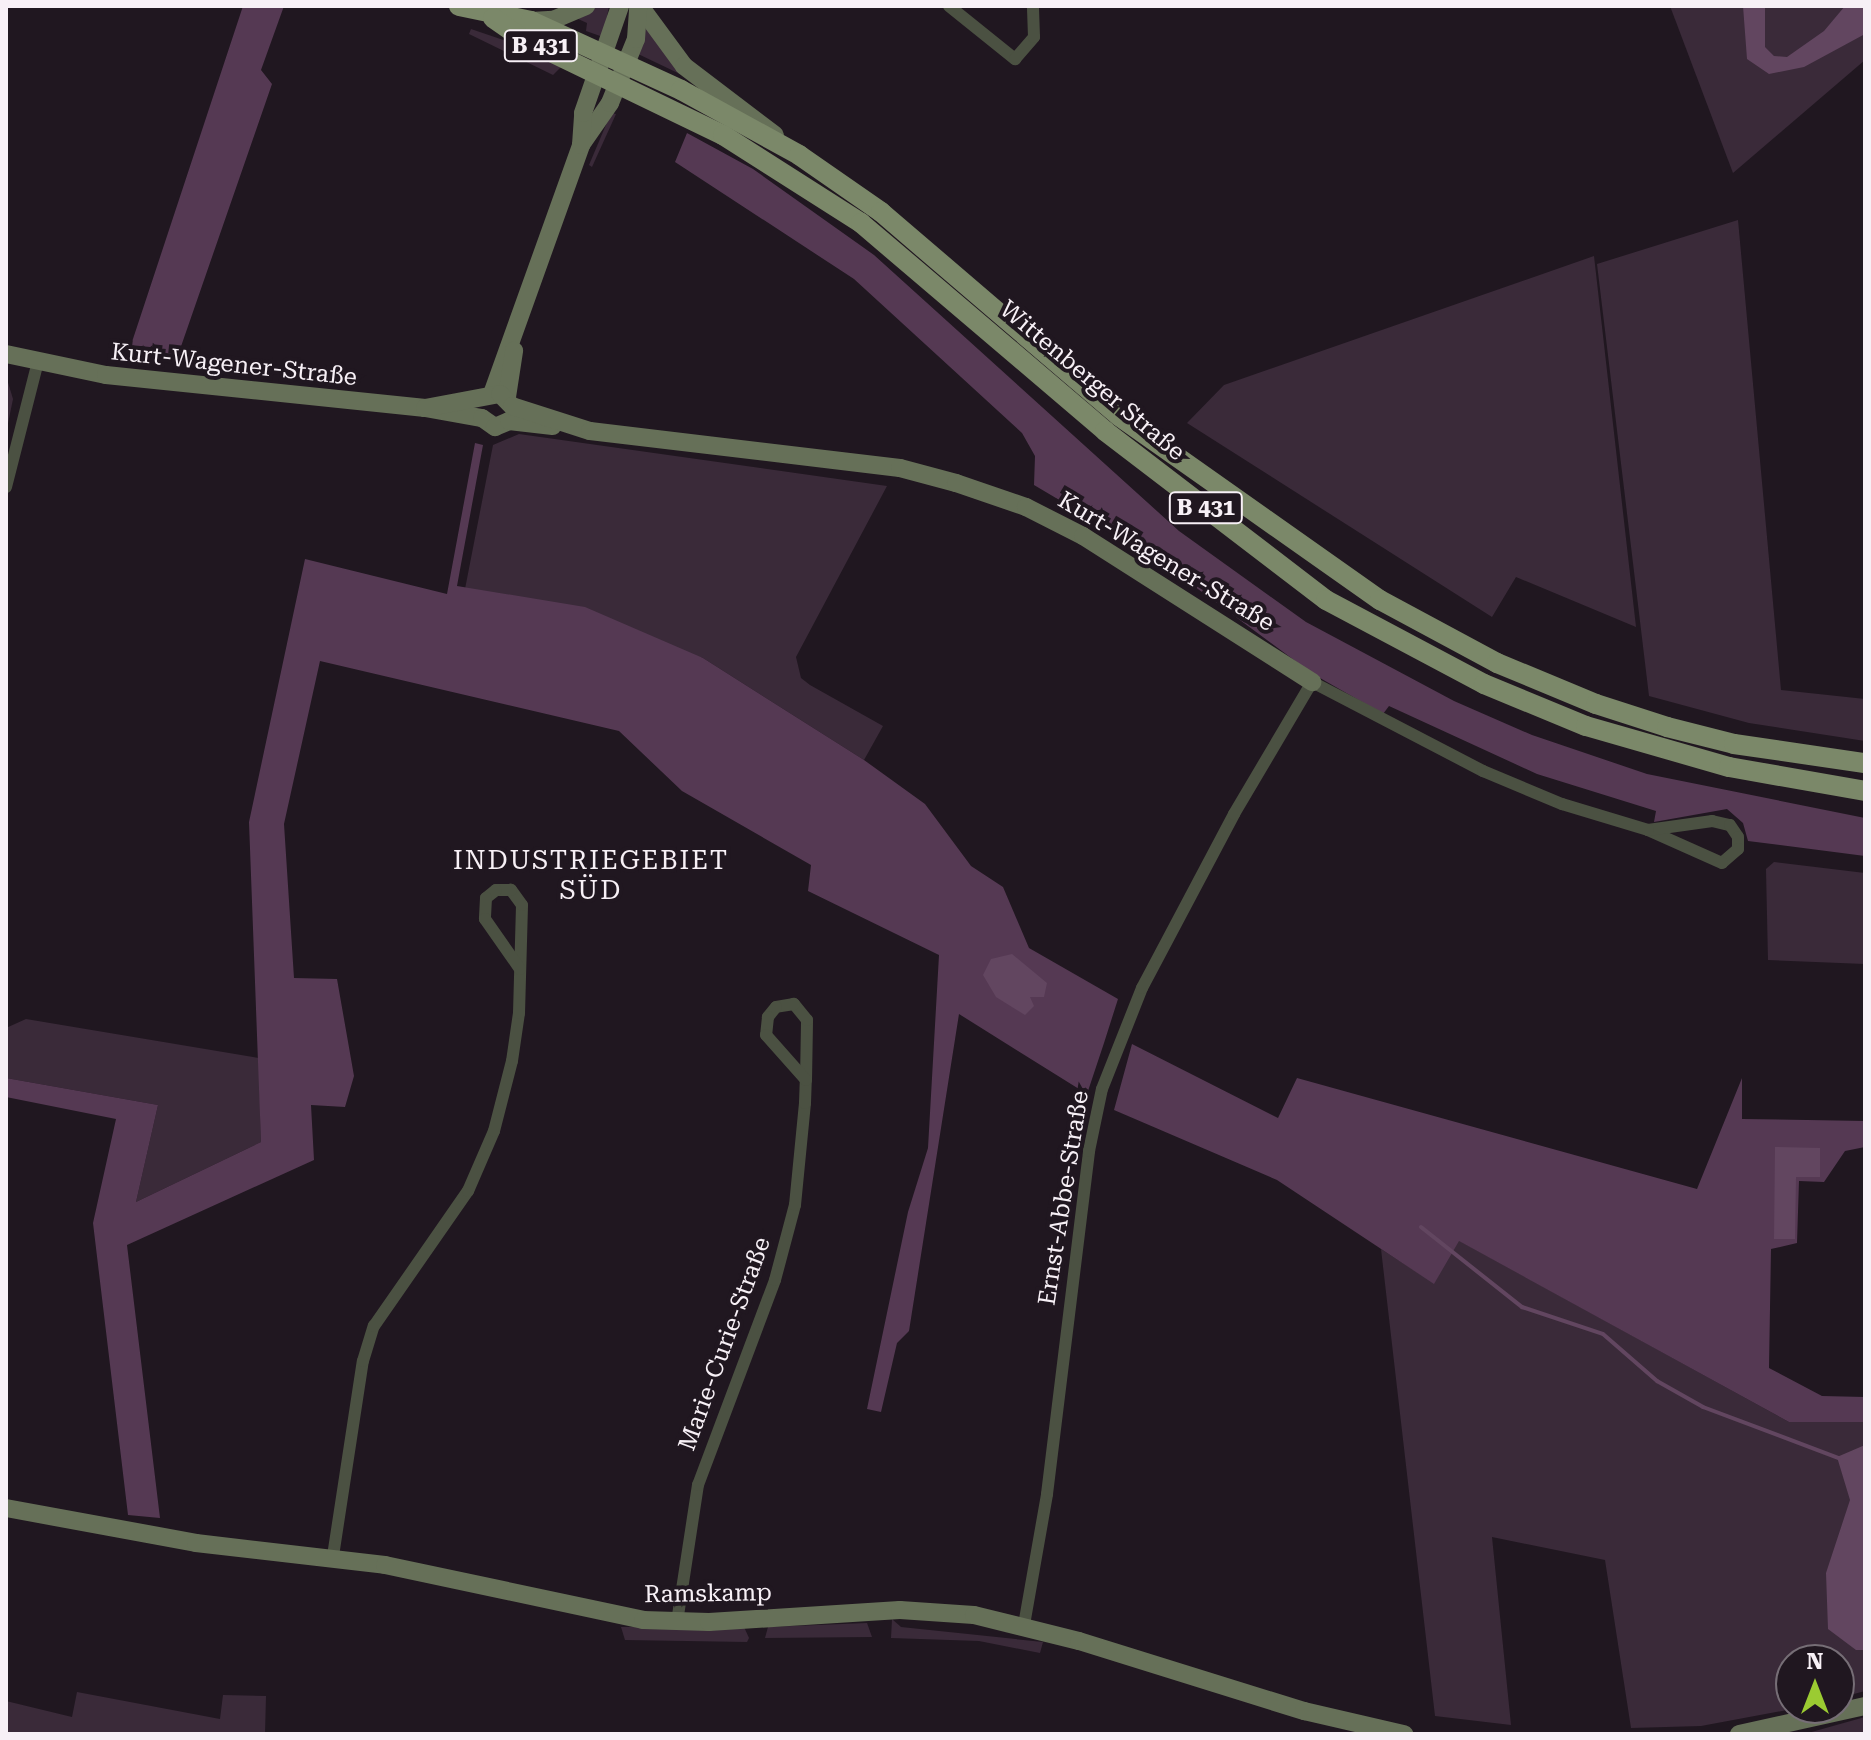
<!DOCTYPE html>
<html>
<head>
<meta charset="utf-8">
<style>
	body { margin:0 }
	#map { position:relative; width:1871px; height:1740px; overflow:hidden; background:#201720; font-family:"Roboto Serif",serif }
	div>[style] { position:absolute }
	.green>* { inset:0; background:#3a2a39 }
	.forest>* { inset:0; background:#553953 }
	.water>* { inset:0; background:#624660 }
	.stream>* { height:4px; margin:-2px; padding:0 2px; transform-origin:2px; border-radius:2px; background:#624660 }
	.street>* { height:12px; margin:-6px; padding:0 6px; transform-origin:6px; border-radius:6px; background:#4b5142 }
	.secondary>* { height:18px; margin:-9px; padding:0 9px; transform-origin:9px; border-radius:9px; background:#667058 }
	.primary>* { height:20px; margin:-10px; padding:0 10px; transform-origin:10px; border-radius:10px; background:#7b8869 }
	span { translate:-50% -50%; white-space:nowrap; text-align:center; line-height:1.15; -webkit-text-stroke:8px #201720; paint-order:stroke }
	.shield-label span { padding:2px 6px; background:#201720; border:2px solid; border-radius:6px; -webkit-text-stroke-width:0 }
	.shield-label { font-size:22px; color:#f7f0f6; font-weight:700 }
	.street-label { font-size:24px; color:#f7f0f6 }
	.neighbourhood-label { font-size:26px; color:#f7f0f6; letter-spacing:2px }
	.frame { position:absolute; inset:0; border:8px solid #f7f0f6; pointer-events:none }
	.north { position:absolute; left:1775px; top:1644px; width:80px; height:80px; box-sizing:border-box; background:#201720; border:2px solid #766e76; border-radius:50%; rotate:0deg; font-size:22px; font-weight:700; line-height:32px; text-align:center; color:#f7f0f6 }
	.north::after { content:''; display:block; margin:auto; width:28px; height:36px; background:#9bcb32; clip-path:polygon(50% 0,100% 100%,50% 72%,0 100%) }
</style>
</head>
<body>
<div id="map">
	<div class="green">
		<div style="clip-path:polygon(593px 6px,609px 6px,603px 37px,586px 31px,587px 23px,576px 18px)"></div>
		<div style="clip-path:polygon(1670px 6px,1865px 6px,1865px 60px,1733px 173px)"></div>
		<div style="clip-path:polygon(646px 28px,682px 73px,680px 74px,636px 53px)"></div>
		<div style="clip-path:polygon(471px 29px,521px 46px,564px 64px,553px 75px,469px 34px)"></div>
		<div style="clip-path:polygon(611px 113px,616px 114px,592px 167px,589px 165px)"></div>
		<div style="clip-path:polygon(1738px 220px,1781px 690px,1865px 699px,1865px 741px,1749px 723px,1649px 696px,1597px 264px)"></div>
		<div style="clip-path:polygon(1594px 256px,1636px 627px,1516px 577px,1492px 617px,1187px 423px,1224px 385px)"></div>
		<div style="clip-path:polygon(6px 376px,13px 399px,6px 433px)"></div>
		<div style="clip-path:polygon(519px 434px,887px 486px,796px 657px,801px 678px,810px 685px,883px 726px,864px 760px,703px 658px,465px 589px,493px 445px)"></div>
		<div style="clip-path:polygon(1774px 862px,1865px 873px,1865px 964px,1768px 960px,1766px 869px)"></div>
		<div style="clip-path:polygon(26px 1019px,259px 1058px,261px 1142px,136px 1202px,158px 1105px,6px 1078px,6px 1028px)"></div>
		<div style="clip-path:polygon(1458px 1240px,1789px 1422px,1865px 1422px,1865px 1691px,1839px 1698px,1839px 1660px,1791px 1660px,1791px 1708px,1798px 1708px,1701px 1726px,1631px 1728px,1605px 1560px,1492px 1537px,1511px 1725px,1435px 1716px,1381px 1249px,1434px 1283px)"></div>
		<div style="clip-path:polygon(892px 1619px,901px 1627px,1043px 1642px,1040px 1653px,979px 1641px,891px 1638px)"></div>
		<div style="clip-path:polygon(867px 1623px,872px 1637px,765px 1638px,768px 1627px)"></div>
		<div style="clip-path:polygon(621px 1627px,744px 1627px,749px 1638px,747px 1642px,625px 1640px)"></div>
		<div style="clip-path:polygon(77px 1692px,220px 1719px,223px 1695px,266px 1696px,265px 1734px,6px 1734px,6px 1701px,72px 1717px)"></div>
		<div style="clip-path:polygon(1865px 1717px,1865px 1734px,1802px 1734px,1808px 1733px)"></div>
	</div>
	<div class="forest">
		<div style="clip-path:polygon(243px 6px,284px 6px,261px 70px,272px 84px,177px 358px,128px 354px)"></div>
		<div style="clip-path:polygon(687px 133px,753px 169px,874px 255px,1179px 531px,1306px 622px,1454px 701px,1532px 735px,1647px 774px,1865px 818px,1865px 856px,1748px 841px,1743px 823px,1727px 809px,1654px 822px,1656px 811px,1537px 774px,1389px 706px,1383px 714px,1313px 674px,1152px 555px,1034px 485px,1035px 456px,1022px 433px,854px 279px,675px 162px)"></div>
		<div style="clip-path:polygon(475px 443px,483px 445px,457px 586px,585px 607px,703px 658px,864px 760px,925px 804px,971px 866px,1003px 887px,1029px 948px,1118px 999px,1104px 1043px,1087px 1094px,959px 1014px,909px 1331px,897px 1343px,881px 1412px,867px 1409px,908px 1212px,928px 1148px,939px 955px,808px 891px,811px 865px,682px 791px,619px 731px,320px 661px,284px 824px,294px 978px,337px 979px,354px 1076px,345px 1107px,311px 1105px,314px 1160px,127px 1245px,160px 1518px,128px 1515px,93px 1223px,116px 1119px,6px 1097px,6px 1078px,158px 1105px,136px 1202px,261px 1142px,249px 822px,305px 559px,447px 594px)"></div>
		<div style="clip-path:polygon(1132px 1044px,1278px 1118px,1297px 1078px,1697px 1189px,1742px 1078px,1742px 1119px,1865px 1121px,1865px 1147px,1845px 1151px,1824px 1182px,1799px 1181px,1797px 1243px,1771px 1249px,1769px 1368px,1822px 1396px,1865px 1397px,1865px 1422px,1789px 1422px,1459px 1241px,1434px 1284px,1277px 1180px,1114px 1110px)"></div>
	</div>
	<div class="water">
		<div style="clip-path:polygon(1743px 6px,1765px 6px,1765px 47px,1774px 56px,1787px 57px,1824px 31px,1845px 6px,1865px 6px,1865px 34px,1804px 67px,1769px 74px,1747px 59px)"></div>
		<div style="clip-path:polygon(1012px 954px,1047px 983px,1044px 997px,1030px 997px,1034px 1006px,1025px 1015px,996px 997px,983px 975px,991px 959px)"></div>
		<div style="clip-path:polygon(1775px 1147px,1820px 1148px,1820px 1177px,1796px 1177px,1795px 1239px,1774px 1239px)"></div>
		<div style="clip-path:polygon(1865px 1445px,1865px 1650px,1856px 1650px,1828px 1629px,1826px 1573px,1850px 1500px,1837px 1457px)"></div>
	</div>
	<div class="stream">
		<div style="left:1421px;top:1227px;width:129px;rotate:38.4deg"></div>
		<div style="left:1522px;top:1307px;width:85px;rotate:18.4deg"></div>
		<div style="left:1603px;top:1334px;width:72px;rotate:41deg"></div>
		<div style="left:1657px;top:1381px;width:53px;rotate:29.5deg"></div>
		<div style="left:1703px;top:1407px;width:145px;rotate:20.6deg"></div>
	</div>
	<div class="street">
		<div style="left:949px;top:6px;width:85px;rotate:38.8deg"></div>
		<div style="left:1015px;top:59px;width:29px;rotate:-49deg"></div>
		<div style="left:1034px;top:37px;width:31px;rotate:-92deg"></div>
		<div style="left:6px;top:487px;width:130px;rotate:-75.7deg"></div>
		<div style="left:1712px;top:821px;width:18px;rotate:13deg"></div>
		<div style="left:1730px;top:825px;width:14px;rotate:56deg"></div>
		<div style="left:1738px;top:837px;width:12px;rotate:90deg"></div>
		<div style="left:1738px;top:849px;width:21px;rotate:139deg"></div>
		<div style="left:1722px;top:863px;width:81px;rotate:-156deg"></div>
		<div style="left:1648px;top:830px;width:65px;rotate:-8deg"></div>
		<div style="left:333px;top:1556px;width:197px;rotate:-81.3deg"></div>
		<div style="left:363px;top:1361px;width:37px;rotate:-73deg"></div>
		<div style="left:374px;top:1326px;width:165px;rotate:-55.2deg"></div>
		<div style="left:468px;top:1191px;width:65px;rotate:-66.6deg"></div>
		<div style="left:494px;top:1131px;width:72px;rotate:-75.6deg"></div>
		<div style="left:512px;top:1061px;width:49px;rotate:-81.7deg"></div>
		<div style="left:519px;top:1013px;width:108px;rotate:-88.4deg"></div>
		<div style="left:522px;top:905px;width:19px;rotate:-126deg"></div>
		<div style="left:511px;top:890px;width:15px;rotate:180deg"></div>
		<div style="left:496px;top:890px;width:13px;rotate:141deg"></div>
		<div style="left:486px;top:898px;width:21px;rotate:93deg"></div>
		<div style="left:485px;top:919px;width:61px;rotate:55deg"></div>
		<div style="left:677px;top:1622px;width:139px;rotate:-81.3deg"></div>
		<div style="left:698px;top:1485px;width:219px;rotate:-69.4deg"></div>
		<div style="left:775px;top:1280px;width:78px;rotate:-75.1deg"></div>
		<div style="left:795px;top:1205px;width:102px;rotate:-84.4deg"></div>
		<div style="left:805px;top:1103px;width:23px;rotate:-88deg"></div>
		<div style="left:806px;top:1080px;width:60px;rotate:-89deg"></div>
		<div style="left:807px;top:1020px;width:21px;rotate:-129deg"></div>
		<div style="left:794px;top:1004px;width:18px;rotate:171deg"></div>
		<div style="left:776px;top:1007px;width:13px;rotate:129deg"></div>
		<div style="left:768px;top:1017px;width:18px;rotate:96deg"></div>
		<div style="left:766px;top:1035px;width:60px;rotate:48.4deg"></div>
		<div style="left:1024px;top:1625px;width:133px;rotate:-80deg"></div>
		<div style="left:1047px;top:1494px;width:346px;rotate:-83deg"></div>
		<div style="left:1089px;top:1151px;width:63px;rotate:-78.2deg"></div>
		<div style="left:1102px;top:1089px;width:109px;rotate:-68.4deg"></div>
		<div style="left:1142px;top:988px;width:197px;rotate:-62.1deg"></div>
		<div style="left:1234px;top:814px;width:153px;rotate:-59.4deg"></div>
		<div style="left:1312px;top:682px;width:193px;rotate:27.5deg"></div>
		<div style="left:1483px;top:771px;width:86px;rotate:22.7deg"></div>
		<div style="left:1562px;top:804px;width:90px;rotate:16.8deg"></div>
	</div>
	<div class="secondary">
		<div style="left:640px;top:6px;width:74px;rotate:53.7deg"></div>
		<div style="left:684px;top:66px;width:114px;rotate:37.2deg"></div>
		<div style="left:531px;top:21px;width:22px;rotate:-3deg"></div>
		<div style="left:553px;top:20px;width:36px;rotate:-23deg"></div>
		<div style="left:581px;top:145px;width:51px;rotate:-55.4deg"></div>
		<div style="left:610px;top:103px;width:69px;rotate:-67.9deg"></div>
		<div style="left:636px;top:39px;width:32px;rotate:-86deg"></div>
		<div style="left:6px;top:354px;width:102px;rotate:11.9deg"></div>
		<div style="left:106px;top:375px;width:321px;rotate:5.9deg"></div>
		<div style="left:425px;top:408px;width:58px;rotate:10deg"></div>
		<div style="left:482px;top:418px;width:16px;rotate:35deg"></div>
		<div style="left:495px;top:427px;width:15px;rotate:-23deg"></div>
		<div style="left:509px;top:421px;width:44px;rotate:6.5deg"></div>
		<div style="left:492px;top:394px;width:264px;rotate:-70.3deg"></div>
		<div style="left:581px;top:145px;width:32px;rotate:-86deg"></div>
		<div style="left:583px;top:113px;width:113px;rotate:-70.9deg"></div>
		<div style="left:507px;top:397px;width:47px;rotate:-81.3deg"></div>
		<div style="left:425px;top:408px;width:76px;rotate:-10.6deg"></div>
		<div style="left:500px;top:394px;width:17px;rotate:45deg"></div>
		<div style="left:512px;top:406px;width:82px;rotate:17.8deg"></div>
		<div style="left:590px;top:431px;width:312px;rotate:6.8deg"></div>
		<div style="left:900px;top:468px;width:58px;rotate:15deg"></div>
		<div style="left:956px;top:483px;width:74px;rotate:18.9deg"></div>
		<div style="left:1026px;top:507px;width:64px;rotate:27deg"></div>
		<div style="left:1083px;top:536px;width:272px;rotate:32.5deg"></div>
		<div style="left:6px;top:1508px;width:193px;rotate:10.4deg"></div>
		<div style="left:196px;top:1543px;width:190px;rotate:6.6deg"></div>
		<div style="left:385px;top:1565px;width:264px;rotate:12deg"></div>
		<div style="left:643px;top:1620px;width:66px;rotate:1.7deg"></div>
		<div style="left:709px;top:1622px;width:191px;rotate:-3.6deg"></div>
		<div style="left:900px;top:1610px;width:74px;rotate:3.9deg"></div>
		<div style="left:974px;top:1615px;width:108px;rotate:13.9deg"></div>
		<div style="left:1079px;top:1641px;width:236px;rotate:17.3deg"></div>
		<div style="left:1304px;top:1711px;width:103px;rotate:13deg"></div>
		<div style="left:1739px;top:1734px;width:129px;rotate:-12.5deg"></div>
	</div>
	<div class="primary">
		<div style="left:459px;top:6px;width:74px;rotate:11.8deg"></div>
		<div style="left:531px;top:21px;width:165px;rotate:24.7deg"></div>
		<div style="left:681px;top:90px;width:135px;rotate:28.8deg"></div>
		<div style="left:799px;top:155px;width:100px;rotate:34.8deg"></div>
		<div style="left:881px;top:212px;width:313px;rotate:40.6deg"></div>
		<div style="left:1119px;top:416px;width:319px;rotate:35.2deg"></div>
		<div style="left:1380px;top:600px;width:133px;rotate:28.3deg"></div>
		<div style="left:1497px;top:663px;width:107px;rotate:22.5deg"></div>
		<div style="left:1596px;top:704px;width:75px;rotate:17.9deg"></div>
		<div style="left:1667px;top:727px;width:69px;rotate:14.2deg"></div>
		<div style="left:1734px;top:744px;width:132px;rotate:8.3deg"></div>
		<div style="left:493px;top:18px;width:35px;rotate:35deg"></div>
		<div style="left:522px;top:38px;width:223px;rotate:25.8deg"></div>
		<div style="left:723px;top:135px;width:164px;rotate:32.5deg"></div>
		<div style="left:861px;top:223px;width:321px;rotate:40.4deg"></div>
		<div style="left:1105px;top:431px;width:278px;rotate:37.4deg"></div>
		<div style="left:1326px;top:600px;width:179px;rotate:28deg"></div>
		<div style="left:1484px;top:684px;width:110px;rotate:22.4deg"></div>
		<div style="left:1586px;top:726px;width:149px;rotate:16deg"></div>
		<div style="left:1729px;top:767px;width:138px;rotate:10deg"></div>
	</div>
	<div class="shield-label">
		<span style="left:541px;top:46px">B 431</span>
		<span style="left:1206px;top:508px">B 431</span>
	</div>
	<div class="street-label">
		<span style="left:234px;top:365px;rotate:6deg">Kurt-Wagener-Straße</span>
		<span style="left:1092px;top:381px;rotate:40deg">Wittenberger Straße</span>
		<span style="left:1166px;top:562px;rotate:31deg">Kurt-Wagener-Straße</span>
		<span style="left:1064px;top:1198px;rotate:-81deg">Ernst-Abbe-Straße</span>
		<span style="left:725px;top:1344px;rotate:-70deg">Marie-Curie-Straße</span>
		<span style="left:708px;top:1594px;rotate:-1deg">Ramskamp</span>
	</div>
	<div class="neighbourhood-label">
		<span style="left:591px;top:876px">INDUSTRIEGEBIET<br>SÜD</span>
	</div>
	<div class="frame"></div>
	<div class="north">N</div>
</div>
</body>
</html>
